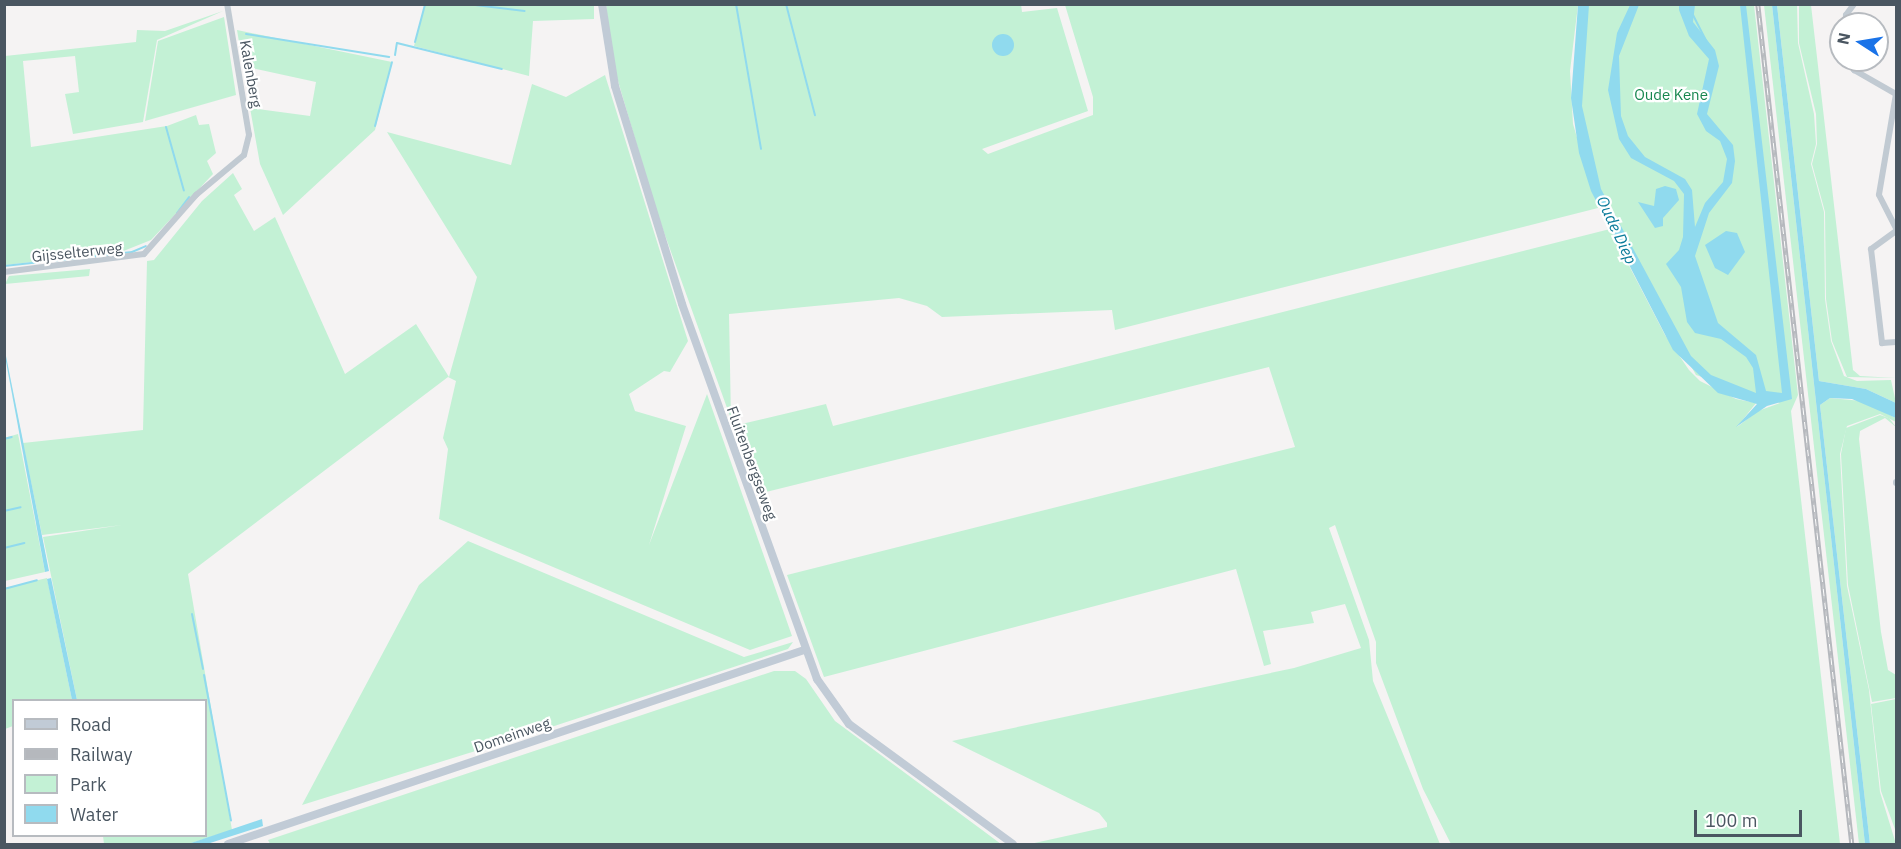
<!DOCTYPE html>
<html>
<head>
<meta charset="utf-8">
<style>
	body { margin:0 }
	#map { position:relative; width:1901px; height:849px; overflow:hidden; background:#f5f3f3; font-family:"IBM Plex Sans",sans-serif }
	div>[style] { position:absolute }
	.green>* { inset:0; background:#c3f1d5 }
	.water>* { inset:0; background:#90daee }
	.round { border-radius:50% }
	.stream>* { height:2px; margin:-1px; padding:0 1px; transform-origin:1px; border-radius:1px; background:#90daee }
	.street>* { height:6px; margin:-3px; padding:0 3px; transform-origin:3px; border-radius:3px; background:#c1cad2 }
	.secondary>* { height:8px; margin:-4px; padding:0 4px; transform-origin:4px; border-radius:4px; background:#c1cbd6 }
	.rail>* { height:4.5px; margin-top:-2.25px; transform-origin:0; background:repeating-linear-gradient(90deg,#fff 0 7px,#b5b8bd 0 14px); box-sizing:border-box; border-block:2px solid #b5b8bd }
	span { translate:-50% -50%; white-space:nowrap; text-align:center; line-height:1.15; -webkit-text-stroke:4.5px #fff; paint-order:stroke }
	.street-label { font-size:15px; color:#4a5661 }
	.park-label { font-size:15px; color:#17864f }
	.water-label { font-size:16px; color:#0c7c9b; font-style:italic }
	.frame { position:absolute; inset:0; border:6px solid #4a5661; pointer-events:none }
	.legend { position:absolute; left:12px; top:699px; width:195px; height:138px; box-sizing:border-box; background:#fff; border:2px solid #b7bbc0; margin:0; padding:8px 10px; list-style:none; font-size:18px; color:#4a5661 }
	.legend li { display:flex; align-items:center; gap:12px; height:30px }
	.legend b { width:30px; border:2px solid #b7bbc0 }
	.north { position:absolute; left:1829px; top:12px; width:60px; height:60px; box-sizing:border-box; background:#fff; border:2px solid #b7bbc0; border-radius:50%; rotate:282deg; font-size:16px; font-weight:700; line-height:24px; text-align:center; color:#4a5661 }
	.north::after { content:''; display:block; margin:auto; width:21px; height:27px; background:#1a73e8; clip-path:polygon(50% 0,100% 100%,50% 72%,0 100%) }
	.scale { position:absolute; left:1694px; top:810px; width:108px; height:27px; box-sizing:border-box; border:3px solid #4a5661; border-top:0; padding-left:8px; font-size:18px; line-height:21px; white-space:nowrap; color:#4a5661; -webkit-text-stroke:4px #fff; paint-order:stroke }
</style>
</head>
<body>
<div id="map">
	<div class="green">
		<div style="clip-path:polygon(425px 4px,594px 5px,594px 19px,533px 21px,529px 76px,414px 46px)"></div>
		<div style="clip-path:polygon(1021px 4px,1022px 12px,1057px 8px,1088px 111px,982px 149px,988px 154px,1093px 115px,1093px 97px,1065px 5px,1578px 5px,1570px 71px,1573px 124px,1598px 208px,1115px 330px,1112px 310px,942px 317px,927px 306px,899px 298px,729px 314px,731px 419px,656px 210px,613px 64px,606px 5px)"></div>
		<div style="clip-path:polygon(1587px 5px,1754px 5px,1798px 395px,1791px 411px,1840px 844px,1451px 844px,1423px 789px,1376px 663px,1376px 642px,1335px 525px,1329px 528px,1369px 640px,1373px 681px,1440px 844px,1030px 844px,1107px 827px,1107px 823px,1099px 813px,952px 741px,1294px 668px,1361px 648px,1345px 604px,1311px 612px,1314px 623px,1263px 631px,1271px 664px,1264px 666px,1236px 569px,824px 677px,787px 575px,1295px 447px,1269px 367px,758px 494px,733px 426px,826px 404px,833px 426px,1610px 229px,1665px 335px,1689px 370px,1700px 381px,1736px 399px,1756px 403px,1737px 427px,1758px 411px,1780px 403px,1696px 375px,1596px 196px,1578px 84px)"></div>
		<div style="clip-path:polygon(1764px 5px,1772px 5px,1865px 844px,1859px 844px)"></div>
		<div style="clip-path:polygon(1777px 5px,1797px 5px,1798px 43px,1814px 114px,1816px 144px,1811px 164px,1824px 212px,1825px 299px,1831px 341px,1844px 376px,1857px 381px,1891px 380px,1896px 403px,1866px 389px,1819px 381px)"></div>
		<div style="clip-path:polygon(1799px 5px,1811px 5px,1853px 370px,1860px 376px,1896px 378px,1847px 377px,1832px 341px,1826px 299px,1825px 212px,1812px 164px,1817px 144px,1816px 114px,1799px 43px)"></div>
		<div style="clip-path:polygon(223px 11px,157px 40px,143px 122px,73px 134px,65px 94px,79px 92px,75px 56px,23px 61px,31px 147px,167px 126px,196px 115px,199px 125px,209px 124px,216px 153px,207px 161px,213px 174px,151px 240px,121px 252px,5px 265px,5px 56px,136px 42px,137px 30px,165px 31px)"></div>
		<div style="clip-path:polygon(224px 17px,236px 95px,145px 121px,158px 41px)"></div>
		<div style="clip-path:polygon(237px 30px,392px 62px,375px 130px,283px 215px,260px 164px,250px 108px,310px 116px,316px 82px,243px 66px)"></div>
		<div style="clip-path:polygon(605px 75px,688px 341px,670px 372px,664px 371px,629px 394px,635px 411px,686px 426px,649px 545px,707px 394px,792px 636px,750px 650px,439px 519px,448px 449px,443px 438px,456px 381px,448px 377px,188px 574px,232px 830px,188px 844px,104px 844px,103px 836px,206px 836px,206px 700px,77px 700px,43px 537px,122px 525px,42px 535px,23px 443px,143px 430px,147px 261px,154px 260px,202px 201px,233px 173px,242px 189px,234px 195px,254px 231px,275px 217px,345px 374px,416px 324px,449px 377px,477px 277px,387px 132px,511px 165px,532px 84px,566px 97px)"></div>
		<div style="clip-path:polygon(90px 269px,89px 276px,5px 284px,9px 276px)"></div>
		<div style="clip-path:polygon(1830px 398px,1862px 401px,1896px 418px,1896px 422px,1880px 414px,1847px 426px,1840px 454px,1847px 586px,1869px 690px,1880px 792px,1896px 844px,1870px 844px,1820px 405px)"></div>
		<div style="clip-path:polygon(1880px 415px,1889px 418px,1896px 427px,1885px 418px,1860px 431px,1859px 439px,1881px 632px,1888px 670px,1896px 675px,1896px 698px,1872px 702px,1848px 585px,1841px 454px,1846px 428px)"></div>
		<div style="clip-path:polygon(18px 434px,45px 572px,5px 581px,4px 438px)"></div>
		<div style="clip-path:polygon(468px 541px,744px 657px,793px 642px,788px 649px,530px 734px,302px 805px,419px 585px)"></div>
		<div style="clip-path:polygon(47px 578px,72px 700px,14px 700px,13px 726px,5px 729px,5px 588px)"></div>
		<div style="clip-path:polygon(774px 671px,795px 671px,806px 679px,835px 721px,1001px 844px,270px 844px,268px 840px)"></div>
		<div style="clip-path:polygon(1896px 699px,1896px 832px,1881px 791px,1871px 704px)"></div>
	</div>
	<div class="water">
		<div style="clip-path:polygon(1578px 5px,1589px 5px,1582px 106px,1601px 189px,1691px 356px,1711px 375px,1756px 393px,1753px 368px,1746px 357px,1721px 339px,1695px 333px,1687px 322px,1681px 287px,1666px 264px,1679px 250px,1683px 237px,1684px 194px,1674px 181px,1631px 158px,1619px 139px,1608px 90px,1617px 33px,1630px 5px,1639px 5px,1619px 56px,1621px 116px,1628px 136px,1645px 157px,1685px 179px,1692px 190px,1695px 227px,1705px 203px,1723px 182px,1727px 159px,1720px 141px,1706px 131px,1697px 114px,1709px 59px,1689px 36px,1679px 10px,1679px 5px,1695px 5px,1693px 22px,1715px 50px,1719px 66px,1707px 114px,1733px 145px,1735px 161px,1732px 183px,1709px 213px,1695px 256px,1718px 323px,1756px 355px,1766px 391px,1782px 393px,1740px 5px,1746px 5px,1792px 399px,1767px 406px,1736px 427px,1757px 404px,1718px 393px,1673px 350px,1591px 191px,1579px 153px,1571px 98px)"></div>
		<div style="clip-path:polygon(1772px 5px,1777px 5px,1819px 381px,1866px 389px,1896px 403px,1896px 418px,1852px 399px,1830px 398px,1820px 405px,1870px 844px,1865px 844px)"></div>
		<div class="round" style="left:992px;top:34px;width:22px;height:22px"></div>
		<div style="clip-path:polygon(1665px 186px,1676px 189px,1679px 200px,1663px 218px,1663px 226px,1655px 228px,1638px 202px,1654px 206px,1656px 189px)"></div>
		<div style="clip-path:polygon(1726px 231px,1737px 233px,1745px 252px,1728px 275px,1715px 268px,1705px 245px)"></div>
		<div style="clip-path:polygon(4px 351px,5px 351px,49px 571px,45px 572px)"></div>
		<div style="clip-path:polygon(51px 578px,77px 700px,72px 700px,47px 579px)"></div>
		<div style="clip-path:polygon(262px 819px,263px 826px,207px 844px,188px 844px)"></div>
	</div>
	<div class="stream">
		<div style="left:467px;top:4px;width:58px;rotate:6.9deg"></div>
		<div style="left:736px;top:4px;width:147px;rotate:80.2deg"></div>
		<div style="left:786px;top:4px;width:115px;rotate:75.4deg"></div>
		<div style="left:1692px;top:13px;width:34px;rotate:63deg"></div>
		<div style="left:246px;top:34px;width:145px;rotate:9.1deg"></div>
		<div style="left:415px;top:42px;width:39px;rotate:-75deg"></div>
		<div style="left:395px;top:55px;width:12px;rotate:-81deg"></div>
		<div style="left:397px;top:43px;width:108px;rotate:13.9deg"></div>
		<div style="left:375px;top:126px;width:66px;rotate:-75.1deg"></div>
		<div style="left:166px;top:127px;width:66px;rotate:74.3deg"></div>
		<div style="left:177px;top:213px;width:20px;rotate:-53deg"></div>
		<div style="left:4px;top:266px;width:129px;rotate:-6.2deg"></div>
		<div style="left:132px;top:252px;width:15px;rotate:-23deg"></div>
		<div style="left:4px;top:439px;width:8px;rotate:-14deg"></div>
		<div style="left:4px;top:511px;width:17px;rotate:-13deg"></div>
		<div style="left:4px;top:548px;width:21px;rotate:-14deg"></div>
		<div style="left:4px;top:589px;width:34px;rotate:-15deg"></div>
		<div style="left:192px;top:614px;width:56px;rotate:78.7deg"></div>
		<div style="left:204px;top:675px;width:148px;rotate:79.5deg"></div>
	</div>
	<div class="street">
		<div style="left:1846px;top:24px;width:9px;rotate:-90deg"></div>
		<div style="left:1846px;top:15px;width:14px;rotate:-54deg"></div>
		<div style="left:1877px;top:31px;width:3px"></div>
		<div style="left:1848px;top:60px;width:12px;rotate:59deg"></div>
		<div style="left:1854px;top:70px;width:48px;rotate:29.7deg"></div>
		<div style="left:1896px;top:94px;width:102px;rotate:99.6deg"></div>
		<div style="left:1879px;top:195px;width:37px;rotate:63deg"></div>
		<div style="left:1896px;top:231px;width:31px;rotate:144deg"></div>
		<div style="left:1871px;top:249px;width:95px;rotate:83.3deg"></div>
		<div style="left:1882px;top:343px;width:14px;rotate:-4deg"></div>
		<div style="left:4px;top:272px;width:141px;rotate:-7.3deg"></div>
		<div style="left:144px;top:254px;width:79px;rotate:-48.6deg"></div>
		<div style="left:196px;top:195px;width:62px;rotate:-39.8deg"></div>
		<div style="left:244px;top:155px;width:21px;rotate:-76deg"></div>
		<div style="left:249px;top:135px;width:133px;rotate:-99.5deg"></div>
		<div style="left:1896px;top:482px;width:1px;rotate:90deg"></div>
	</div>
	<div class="secondary">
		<div style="left:602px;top:4px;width:83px;rotate:81deg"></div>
		<div style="left:615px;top:86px;width:228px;rotate:72.9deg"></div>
		<div style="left:682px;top:304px;width:399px;rotate:70.2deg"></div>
		<div style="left:817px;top:679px;width:55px;rotate:54.6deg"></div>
		<div style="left:849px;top:724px;width:203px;rotate:36.2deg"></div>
		<div style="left:228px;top:844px;width:608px;rotate:-18.61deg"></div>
	</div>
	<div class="rail">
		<div style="left:1758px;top:4px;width:845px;rotate:83.61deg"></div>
	</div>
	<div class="street-label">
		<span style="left:251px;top:74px;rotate:80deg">Kalenberg</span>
		<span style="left:77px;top:252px;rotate:-6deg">Gijsselterweg</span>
		<span style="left:752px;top:463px;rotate:70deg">Fluitenbergseweg</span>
		<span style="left:512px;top:735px;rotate:-19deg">Domeinweg</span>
	</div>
	<div class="park-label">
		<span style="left:1671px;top:95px">Oude Kene</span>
	</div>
	<div class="water-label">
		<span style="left:1617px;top:230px;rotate:65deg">Oude Diep</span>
	</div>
	<div class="frame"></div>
	<ul class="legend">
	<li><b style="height:8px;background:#c1cbd6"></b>Road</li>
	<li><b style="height:8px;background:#b5b8bd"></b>Railway</li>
	<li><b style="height:16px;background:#c3f1d5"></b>Park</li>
	<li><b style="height:16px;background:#90daee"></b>Water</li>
	</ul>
	<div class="north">N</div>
	<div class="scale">100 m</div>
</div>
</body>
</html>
